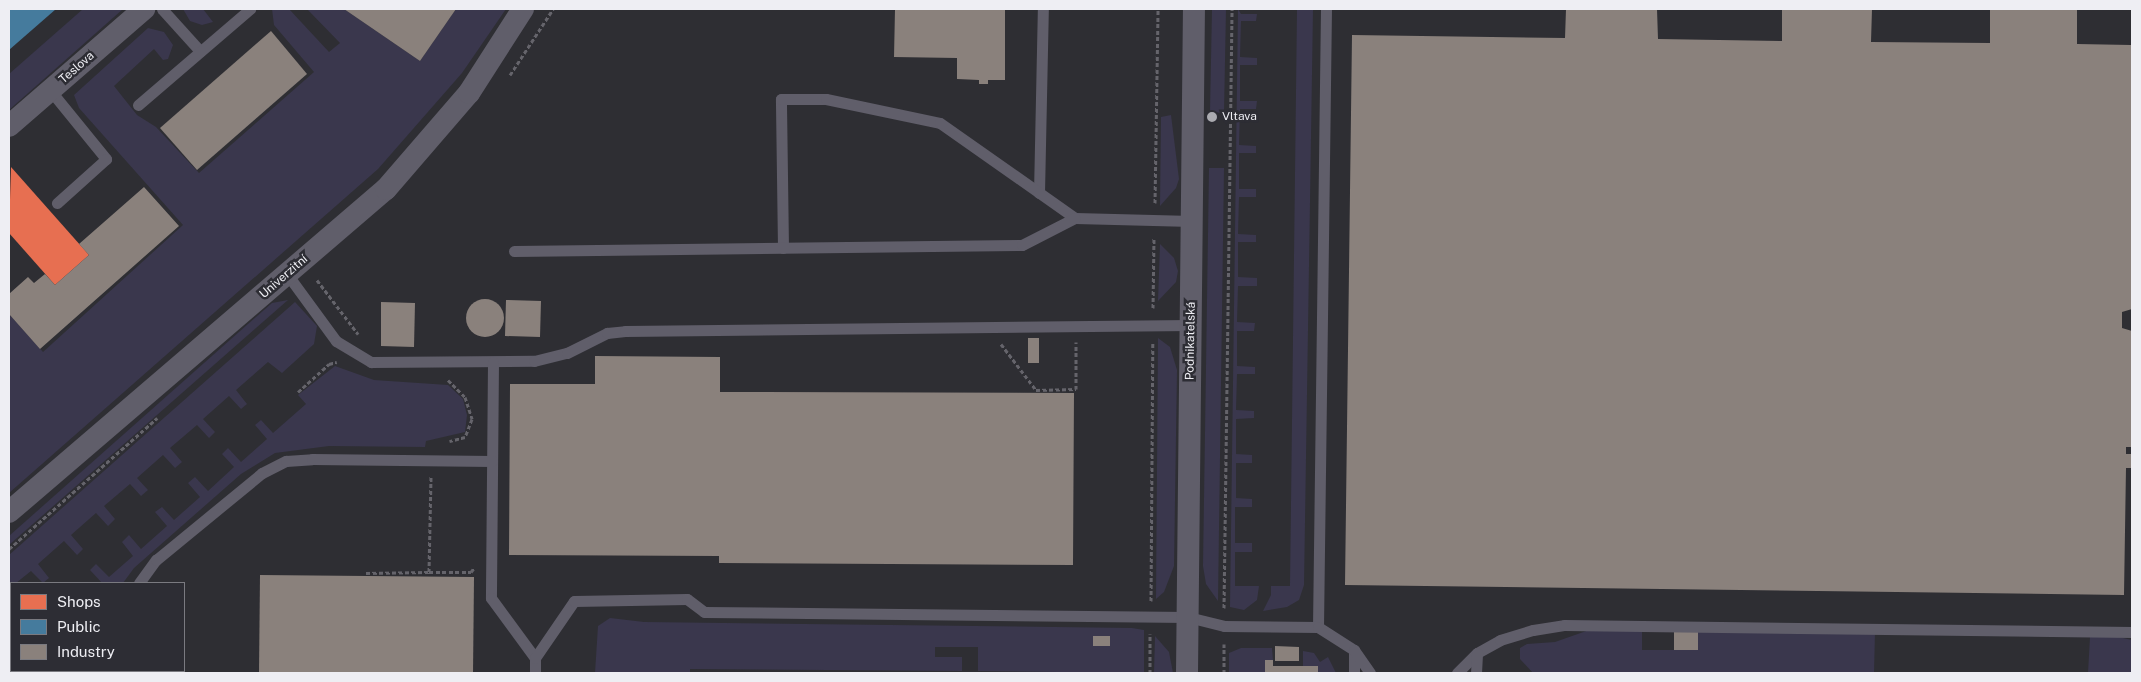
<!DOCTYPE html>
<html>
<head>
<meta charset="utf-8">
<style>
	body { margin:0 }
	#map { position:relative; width:2141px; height:682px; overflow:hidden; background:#2e2e33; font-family:"Public Sans",sans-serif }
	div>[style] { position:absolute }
	.green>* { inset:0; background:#3a374d }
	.shops>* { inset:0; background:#e76f51 }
	.public>* { inset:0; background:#457b9d }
	.industry>* { inset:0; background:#8a817c }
	.round { border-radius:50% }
	.path>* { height:3px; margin-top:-1.5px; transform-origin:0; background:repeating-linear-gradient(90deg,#65646b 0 4px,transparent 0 6.5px) }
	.service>* { height:11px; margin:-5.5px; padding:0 5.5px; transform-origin:5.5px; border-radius:5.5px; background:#605e6a }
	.minor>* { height:22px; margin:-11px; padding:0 11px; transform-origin:11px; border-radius:11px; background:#605e6a }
	.dots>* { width:14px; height:14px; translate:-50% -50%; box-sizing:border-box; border:2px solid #2d2d34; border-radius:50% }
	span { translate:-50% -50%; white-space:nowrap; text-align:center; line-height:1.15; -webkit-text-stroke:5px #2d2d34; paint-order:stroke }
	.street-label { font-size:12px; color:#eeeef3 }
	.poi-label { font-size:12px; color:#eeeef3 }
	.left { translate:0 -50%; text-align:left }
	.frame { position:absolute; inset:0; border:10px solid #eeeef3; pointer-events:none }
	.legend { position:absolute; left:10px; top:582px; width:175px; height:90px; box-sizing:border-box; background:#2d2d34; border:1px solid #7a7a80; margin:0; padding:6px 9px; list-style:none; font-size:15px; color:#eeeef3 }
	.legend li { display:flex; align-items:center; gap:10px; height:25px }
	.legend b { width:25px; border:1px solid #7a7a80 }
</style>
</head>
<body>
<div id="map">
	<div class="green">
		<div style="clip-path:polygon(83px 9px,123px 9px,9px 110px,9px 74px)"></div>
		<div style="clip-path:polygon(183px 9px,203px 9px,213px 22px,202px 25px,190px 21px)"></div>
		<div style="clip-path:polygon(272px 9px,289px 9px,329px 52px,340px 43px,307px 9px,344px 9px,420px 61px,456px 9px,506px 9px,462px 73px,378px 169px,9px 493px,9px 314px,43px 352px,183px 225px,79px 108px,74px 95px,148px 28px,164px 32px,173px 45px,168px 59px,163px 60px,154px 49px,114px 86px,137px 115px,156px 127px,199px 173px,314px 72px,274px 25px)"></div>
		<div style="clip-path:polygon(1212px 9px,1226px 9px,1224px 113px,1210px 112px)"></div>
		<div style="clip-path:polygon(1238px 9px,1241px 14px,1257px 14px,1256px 21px,1241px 21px,1240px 57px,1257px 58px,1257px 65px,1240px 65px,1240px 101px,1257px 101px,1256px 109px,1240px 109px,1239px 145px,1256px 146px,1256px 153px,1239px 153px,1239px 189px,1256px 189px,1256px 197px,1239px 197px,1238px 234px,1256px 235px,1256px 242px,1238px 242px,1238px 277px,1257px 278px,1257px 286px,1238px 286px,1237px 322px,1255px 323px,1254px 331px,1237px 331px,1237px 366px,1255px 367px,1255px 374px,1237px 374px,1236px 410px,1254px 411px,1254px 418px,1236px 419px,1236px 454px,1252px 455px,1252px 463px,1236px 463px,1236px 498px,1252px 499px,1252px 507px,1235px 507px,1235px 543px,1252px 543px,1252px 552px,1235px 552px,1235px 586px,1259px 586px,1257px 600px,1244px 610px,1230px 607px)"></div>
		<div style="clip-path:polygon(1297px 9px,1313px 9px,1304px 585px,1299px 600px,1287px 607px,1263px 611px,1271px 595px,1271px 586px,1290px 586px)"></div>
		<div style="clip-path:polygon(1171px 115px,1179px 179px,1176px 188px,1160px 206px,1161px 117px)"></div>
		<div style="clip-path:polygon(1209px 168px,1224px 168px,1218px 601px,1206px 584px,1203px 566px)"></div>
		<div style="clip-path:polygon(1160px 244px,1174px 258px,1178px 271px,1176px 282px,1158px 301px)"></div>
		<div style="clip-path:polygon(288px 300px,9px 545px,9px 536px,248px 324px,272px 303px)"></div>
		<div style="clip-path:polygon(295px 302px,317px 326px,314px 344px,282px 373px,268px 362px,236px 390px,247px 404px,241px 409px,229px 396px,203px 419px,215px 432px,209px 438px,197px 425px,170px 448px,182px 462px,175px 468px,163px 455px,137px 478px,148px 490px,141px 496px,130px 484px,104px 506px,115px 519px,108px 526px,96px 513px,71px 535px,83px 549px,77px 555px,64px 541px,38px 564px,49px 578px,43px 583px,31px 571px,16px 583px,11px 583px,9px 590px,9px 555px)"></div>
		<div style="clip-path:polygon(1158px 338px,1170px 347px,1177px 370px,1174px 566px,1164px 592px,1156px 599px)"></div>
		<div style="clip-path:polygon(335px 366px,374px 380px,448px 385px,463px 399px,467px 415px,465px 432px,426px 441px,425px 447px,329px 446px,275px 453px,241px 474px,134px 568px,123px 583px,102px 583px,90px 570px,96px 564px,109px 577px,133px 556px,122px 542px,129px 535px,141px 549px,167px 526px,155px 512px,162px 507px,174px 520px,200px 497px,188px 483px,195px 477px,208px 491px,234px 467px,222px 454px,228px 448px,241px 462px,267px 439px,255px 425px,261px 420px,273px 433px,306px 404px,298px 395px)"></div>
		<div style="clip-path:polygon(610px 618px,644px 622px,1132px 628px,1144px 630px,1144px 673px,978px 671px,978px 647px,935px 647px,935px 657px,962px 657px,962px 671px,690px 669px,690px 673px,595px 673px,598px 626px)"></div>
		<div style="clip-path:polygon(1592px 629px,1642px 629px,1642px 650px,1698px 650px,1698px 631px,1875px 632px,1874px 673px,1533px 673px,1520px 659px,1520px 648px,1527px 644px,1555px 642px)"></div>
		<div style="clip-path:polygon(1155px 636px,1169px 652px,1173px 673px,1154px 673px)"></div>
		<div style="clip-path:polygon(2114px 636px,2132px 640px,2132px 673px,2088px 673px,2090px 637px)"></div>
		<div style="clip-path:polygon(1241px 648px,1272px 648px,1273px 660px,1265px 660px,1265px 673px,1229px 673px,1229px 653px)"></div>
		<div style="clip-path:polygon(1303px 651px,1314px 653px,1320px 662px,1328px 657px,1336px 673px,1318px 673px,1318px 667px,1303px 666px)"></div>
	</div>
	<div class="shops">
		<div style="clip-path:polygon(11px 167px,89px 255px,55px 285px,9px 233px)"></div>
	</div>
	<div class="public">
		<div style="clip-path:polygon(9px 9px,56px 9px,9px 50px)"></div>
	</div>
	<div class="industry">
		<div style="clip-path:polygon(344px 9px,456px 9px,420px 61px)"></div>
		<div style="clip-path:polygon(895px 9px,1005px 9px,1005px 80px,988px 80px,988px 84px,979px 84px,979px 80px,957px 79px,957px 58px,894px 57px)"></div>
		<div style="clip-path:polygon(1566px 9px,1657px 9px,1658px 39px,1782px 41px,1782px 9px,1872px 9px,1871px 42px,1990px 43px,1990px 9px,2077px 9px,2077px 44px,2131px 45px,2132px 309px,2122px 312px,2122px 328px,2132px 331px,2132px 447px,2126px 447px,2126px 454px,2132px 454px,2132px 468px,2126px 468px,2124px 595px,1345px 585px,1352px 35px,1565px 38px)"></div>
		<div style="clip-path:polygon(271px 31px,307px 74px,197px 170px,160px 128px)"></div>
		<div style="clip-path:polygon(144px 187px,179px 226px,40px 349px,9px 314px,9px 294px,28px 277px,34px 283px,45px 274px,55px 285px,89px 255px,79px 244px)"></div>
		<div class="round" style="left:466px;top:299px;width:38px;height:38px"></div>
		<div style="clip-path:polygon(506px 300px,541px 301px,540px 337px,505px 336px)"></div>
		<div style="clip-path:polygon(381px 302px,415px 303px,414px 347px,381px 346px)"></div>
		<div style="clip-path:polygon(1028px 338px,1039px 338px,1039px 363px,1028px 363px)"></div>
		<div style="clip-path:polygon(595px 356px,720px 357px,720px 392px,1074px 393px,1073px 565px,719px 563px,719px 556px,509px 555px,510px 384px,595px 384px)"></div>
		<div style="clip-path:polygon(260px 575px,474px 577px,473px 673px,259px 673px)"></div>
		<div style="clip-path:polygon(1674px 630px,1698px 631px,1698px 650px,1674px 650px)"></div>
		<div style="clip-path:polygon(1093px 636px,1110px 636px,1110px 646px,1093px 646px)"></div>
		<div style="clip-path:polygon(1275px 646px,1299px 647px,1299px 661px,1275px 661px)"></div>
		<div style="clip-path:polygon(1265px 660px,1273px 660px,1273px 666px,1318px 666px,1318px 673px,1265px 673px)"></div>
	</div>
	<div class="path">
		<div style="left:510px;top:75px;width:79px;rotate:-56.9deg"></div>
		<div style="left:1155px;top:203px;width:194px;rotate:-89.1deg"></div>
		<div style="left:317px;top:280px;width:68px;rotate:52.8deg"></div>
		<div style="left:1153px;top:308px;width:71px;rotate:-89.2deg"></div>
		<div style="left:1001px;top:344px;width:58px;rotate:52.7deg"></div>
		<div style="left:1036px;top:390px;width:40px;rotate:-1.4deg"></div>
		<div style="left:1076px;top:389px;width:47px;rotate:-90deg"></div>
		<div style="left:448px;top:380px;width:24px;rotate:45deg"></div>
		<div style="left:465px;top:397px;width:23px;rotate:72deg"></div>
		<div style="left:472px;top:419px;width:19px;rotate:111deg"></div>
		<div style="left:465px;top:437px;width:16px;rotate:165deg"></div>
		<div style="left:298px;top:392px;width:42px;rotate:-42.1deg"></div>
		<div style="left:329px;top:364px;width:8px;rotate:-14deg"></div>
		<div style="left:9px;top:549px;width:198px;rotate:-41.5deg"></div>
		<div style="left:429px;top:572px;width:42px"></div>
		<div style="left:471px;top:572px;width:5px;rotate:-53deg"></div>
		<div style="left:366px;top:573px;width:63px;rotate:-0.9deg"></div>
		<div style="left:429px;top:572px;width:96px;rotate:-88.8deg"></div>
		<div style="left:1151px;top:601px;width:259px;rotate:-89.6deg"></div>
		<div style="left:1224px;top:608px;width:599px;rotate:-89.23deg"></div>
		<div style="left:1150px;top:673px;width:39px;rotate:-90deg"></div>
		<div style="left:1224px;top:673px;width:29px;rotate:-90deg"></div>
	</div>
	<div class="service">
		<div style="left:162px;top:9px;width:57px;rotate:47.9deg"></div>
		<div style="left:50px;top:90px;width:89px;rotate:50.9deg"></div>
		<div style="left:106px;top:159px;width:66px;rotate:138.1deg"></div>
		<div style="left:138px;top:105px;width:148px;rotate:-40.6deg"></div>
		<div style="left:1039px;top:193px;width:184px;rotate:-88.8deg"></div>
		<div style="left:783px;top:248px;width:149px;rotate:-90.8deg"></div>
		<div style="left:781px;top:99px;width:45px"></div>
		<div style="left:826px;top:99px;width:116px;rotate:11.9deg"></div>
		<div style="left:940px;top:123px;width:165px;rotate:35.1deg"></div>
		<div style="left:1075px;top:218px;width:117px;rotate:1.5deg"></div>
		<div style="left:514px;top:251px;width:508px;rotate:-0.68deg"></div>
		<div style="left:1022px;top:245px;width:59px;rotate:-27deg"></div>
		<div style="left:287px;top:274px;width:83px;rotate:53.8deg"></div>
		<div style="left:336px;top:341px;width:41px;rotate:31deg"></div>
		<div style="left:371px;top:362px;width:163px;rotate:-0.4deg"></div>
		<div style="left:534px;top:361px;width:34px;rotate:-14deg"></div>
		<div style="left:567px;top:353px;width:45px;rotate:-26.6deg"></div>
		<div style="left:607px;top:333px;width:18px;rotate:-6deg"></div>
		<div style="left:625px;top:331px;width:566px;rotate:-0.61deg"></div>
		<div style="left:493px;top:362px;width:236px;rotate:90.5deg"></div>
		<div style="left:491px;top:598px;width:74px;rotate:53.7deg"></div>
		<div style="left:139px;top:583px;width:29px;rotate:-54deg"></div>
		<div style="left:156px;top:560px;width:137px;rotate:-39.4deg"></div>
		<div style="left:262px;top:473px;width:27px;rotate:-27deg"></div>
		<div style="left:286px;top:461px;width:26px;rotate:-4deg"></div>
		<div style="left:312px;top:459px;width:180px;rotate:0.6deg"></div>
		<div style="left:1318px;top:627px;width:618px;rotate:-89.26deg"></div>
		<div style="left:1354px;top:650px;width:23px;rotate:90deg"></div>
		<div style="left:110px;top:671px;width:2px;rotate:63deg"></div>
		<div style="left:139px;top:673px;width:2px;rotate:-90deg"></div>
		<div style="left:535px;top:673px;width:15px;rotate:-90deg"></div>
		<div style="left:535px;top:658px;width:69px;rotate:-55.6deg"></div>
		<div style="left:574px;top:601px;width:113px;rotate:-1deg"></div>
		<div style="left:687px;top:599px;width:21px;rotate:37deg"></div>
		<div style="left:704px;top:612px;width:484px;rotate:0.6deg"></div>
		<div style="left:1188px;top:617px;width:37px;rotate:14deg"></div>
		<div style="left:1224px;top:626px;width:94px;rotate:0.6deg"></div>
		<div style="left:1318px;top:627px;width:43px;rotate:32.6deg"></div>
		<div style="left:1354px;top:650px;width:28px;rotate:55deg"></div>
		<div style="left:1457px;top:673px;width:28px;rotate:-45deg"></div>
		<div style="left:1477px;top:653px;width:26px;rotate:-29deg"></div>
		<div style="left:1500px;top:640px;width:34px;rotate:-17deg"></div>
		<div style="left:1533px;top:630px;width:31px;rotate:-9deg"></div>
		<div style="left:1564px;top:625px;width:568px;rotate:0.71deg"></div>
		<div style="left:1476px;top:673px;width:20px;rotate:-87deg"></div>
	</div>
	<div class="minor">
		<div style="left:9px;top:126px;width:179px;rotate:-40.9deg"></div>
		<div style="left:9px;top:512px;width:496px;rotate:-40.6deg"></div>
		<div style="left:386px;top:189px;width:127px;rotate:-49.2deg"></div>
		<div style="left:469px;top:93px;width:100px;rotate:-57.3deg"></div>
		<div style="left:1187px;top:673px;width:664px;rotate:-89.4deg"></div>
	</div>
	<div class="dots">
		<div style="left:1212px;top:117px;background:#ababb0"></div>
	</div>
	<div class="street-label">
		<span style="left:77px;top:68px;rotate:-41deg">Teslova</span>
		<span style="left:284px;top:277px;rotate:-41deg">Univerzitní</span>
		<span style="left:1191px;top:341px;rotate:-89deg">Podnikatelská</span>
	</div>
	<div class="poi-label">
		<span class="left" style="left:1222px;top:117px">Vltava</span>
	</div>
	<div class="frame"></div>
	<ul class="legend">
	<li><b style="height:14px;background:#e76f51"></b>Shops</li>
	<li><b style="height:14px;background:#457b9d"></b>Public</li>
	<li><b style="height:14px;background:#8a817c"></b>Industry</li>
	</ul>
</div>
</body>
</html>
